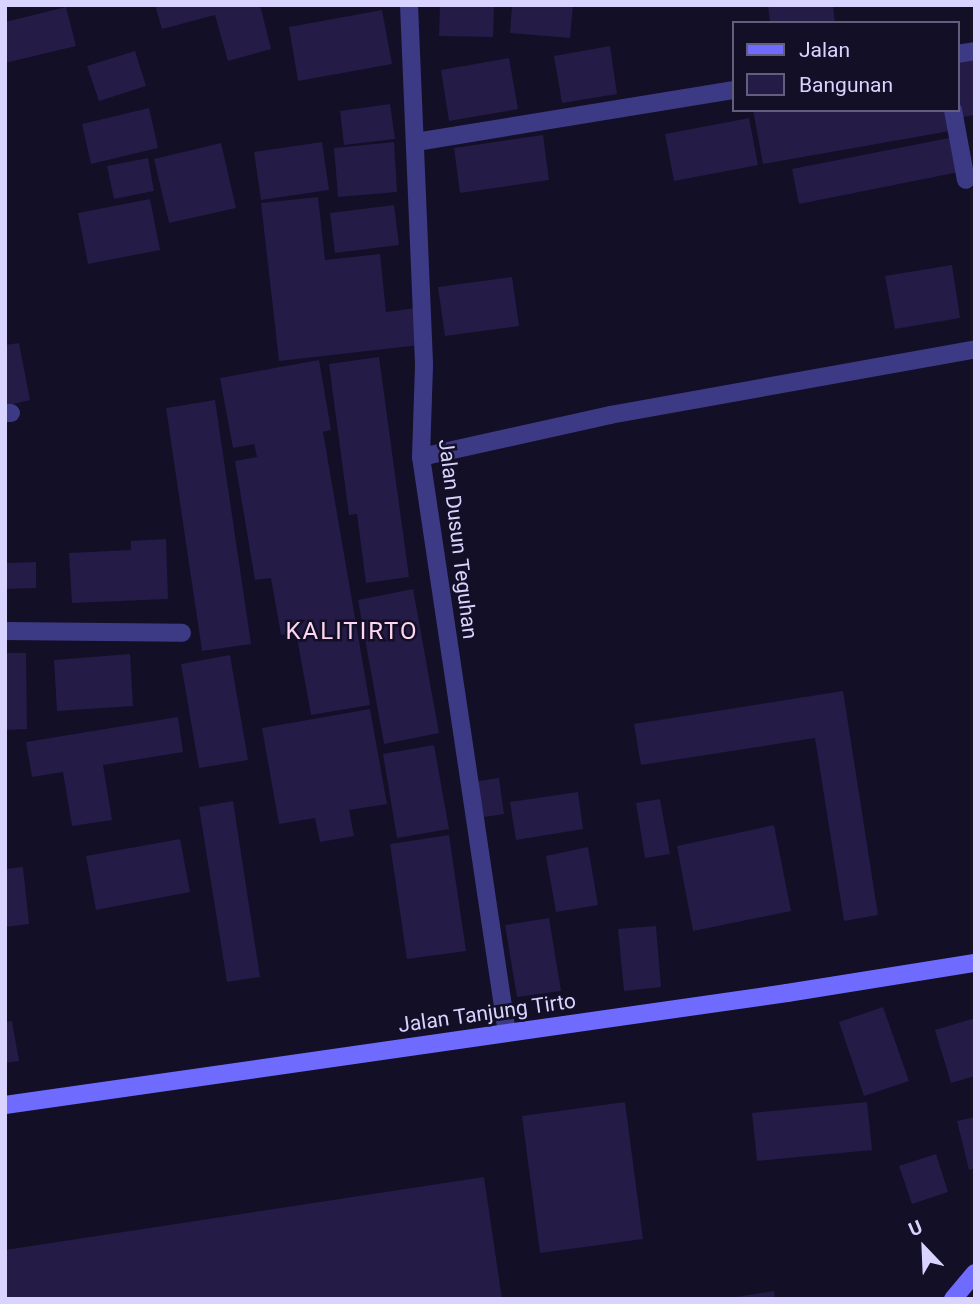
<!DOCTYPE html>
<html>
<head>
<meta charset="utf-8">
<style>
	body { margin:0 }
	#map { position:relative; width:980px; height:1304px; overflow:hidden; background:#130f26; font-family:Roboto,sans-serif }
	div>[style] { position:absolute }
	.building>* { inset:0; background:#241b47 }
	.lane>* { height:18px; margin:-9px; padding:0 9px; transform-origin:9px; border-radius:9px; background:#3d3a85 }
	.street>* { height:18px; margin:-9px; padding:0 9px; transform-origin:9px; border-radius:9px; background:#3d3a85 }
	.secondary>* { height:18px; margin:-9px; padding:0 9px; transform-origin:9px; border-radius:9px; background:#6f6bff }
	span { translate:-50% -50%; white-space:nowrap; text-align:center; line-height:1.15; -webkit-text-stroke:5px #130f26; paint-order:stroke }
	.street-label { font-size:21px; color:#d9d4ff }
	.quarter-label { font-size:24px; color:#ffd6f0; letter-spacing:2px }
	.frame { position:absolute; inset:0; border:7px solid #d9d4ff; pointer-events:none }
	.legend { position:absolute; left:732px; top:21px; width:228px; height:91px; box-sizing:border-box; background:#130f26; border:2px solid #625e7d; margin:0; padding:9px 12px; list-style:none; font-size:21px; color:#d9d4ff }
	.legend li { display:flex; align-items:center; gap:14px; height:35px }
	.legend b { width:35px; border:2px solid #625e7d }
	.north { position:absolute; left:889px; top:1213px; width:70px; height:70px; -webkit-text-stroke:5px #130f26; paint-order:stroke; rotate:337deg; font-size:19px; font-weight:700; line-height:28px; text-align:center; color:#d9d4ff }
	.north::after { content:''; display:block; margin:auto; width:24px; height:32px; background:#d9d4ff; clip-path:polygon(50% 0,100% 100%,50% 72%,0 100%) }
</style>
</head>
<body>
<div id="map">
	<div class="building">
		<div style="clip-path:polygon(155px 5px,260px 5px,271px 49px,228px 61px,215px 15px,162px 29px)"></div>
		<div style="clip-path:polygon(440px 5px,494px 5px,493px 37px,439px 36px)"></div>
		<div style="clip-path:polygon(512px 5px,573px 5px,570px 38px,510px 33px)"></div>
		<div style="clip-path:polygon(768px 5px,833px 5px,835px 23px,770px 23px)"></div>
		<div style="clip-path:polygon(66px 7px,76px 46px,5px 63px,5px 22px)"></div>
		<div style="clip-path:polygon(382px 10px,392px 64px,298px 81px,289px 27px)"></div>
		<div style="clip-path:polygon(610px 46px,617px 94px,562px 103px,554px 56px)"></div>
		<div style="clip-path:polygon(135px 51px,146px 86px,99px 101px,87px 66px)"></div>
		<div style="clip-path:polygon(509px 58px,518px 109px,449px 121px,441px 70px)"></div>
		<div style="clip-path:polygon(975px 59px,975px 115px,962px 117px,957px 96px,957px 63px)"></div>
		<div style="clip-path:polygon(390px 104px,395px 139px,344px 145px,340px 111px)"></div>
		<div style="clip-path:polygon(149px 108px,158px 148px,91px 164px,82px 124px)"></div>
		<div style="clip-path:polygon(753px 110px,946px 110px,950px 131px,763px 164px)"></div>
		<div style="clip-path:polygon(749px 118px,758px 165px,674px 181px,665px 134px)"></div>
		<div style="clip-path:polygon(543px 135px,549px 180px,460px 193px,454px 148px)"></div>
		<div style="clip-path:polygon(949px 138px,959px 172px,799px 204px,792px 169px)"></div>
		<div style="clip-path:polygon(322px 142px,329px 190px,261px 200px,254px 152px)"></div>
		<div style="clip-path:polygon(394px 142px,397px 192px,338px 197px,334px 148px)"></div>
		<div style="clip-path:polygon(221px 143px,236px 208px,169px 223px,154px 159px)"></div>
		<div style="clip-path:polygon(148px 158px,154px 191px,114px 199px,107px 166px)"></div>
		<div style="clip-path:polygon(318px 197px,325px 260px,380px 254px,386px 312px,416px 308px,420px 345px,279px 361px,261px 203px)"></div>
		<div style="clip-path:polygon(150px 199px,160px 250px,88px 264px,78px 213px)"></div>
		<div style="clip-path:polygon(394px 205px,399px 245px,335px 253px,330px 213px)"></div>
		<div style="clip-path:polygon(952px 265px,960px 318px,895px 329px,885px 276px)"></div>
		<div style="clip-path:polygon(512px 277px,519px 326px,445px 336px,438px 287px)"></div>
		<div style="clip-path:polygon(19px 343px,30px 400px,5px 406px,5px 345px)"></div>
		<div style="clip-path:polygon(379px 357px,409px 577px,366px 583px,357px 514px,349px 515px,329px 364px)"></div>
		<div style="clip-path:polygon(319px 360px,331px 430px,323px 432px,370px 705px,311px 715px,296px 632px,281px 635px,271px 578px,255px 580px,235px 461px,257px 457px,254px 444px,233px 448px,220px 378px)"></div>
		<div style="clip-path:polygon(215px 400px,251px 644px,202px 651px,166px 408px)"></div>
		<div style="clip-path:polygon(166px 539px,168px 599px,72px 603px,69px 553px,131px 550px,131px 541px)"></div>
		<div style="clip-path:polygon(36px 562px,36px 588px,5px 589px,5px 563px)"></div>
		<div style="clip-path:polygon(413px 589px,439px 733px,384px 744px,358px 600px)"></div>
		<div style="clip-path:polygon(5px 653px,26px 653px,27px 729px,5px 730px)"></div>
		<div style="clip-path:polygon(130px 654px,133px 706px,57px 711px,54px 660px)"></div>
		<div style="clip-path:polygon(230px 655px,248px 760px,199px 768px,181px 664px)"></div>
		<div style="clip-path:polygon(843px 691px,878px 915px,844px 921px,815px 738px,641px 765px,634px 724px)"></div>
		<div style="clip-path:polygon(370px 709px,387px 804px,349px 810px,354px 836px,320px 842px,315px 818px,279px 824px,262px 728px)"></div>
		<div style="clip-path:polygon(178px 717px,183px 752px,103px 765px,112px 820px,72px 826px,63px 772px,32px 777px,26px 742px)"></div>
		<div style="clip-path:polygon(434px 745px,449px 829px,397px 838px,383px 754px)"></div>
		<div style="clip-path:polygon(499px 778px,504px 814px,477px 818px,472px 782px)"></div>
		<div style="clip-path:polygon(578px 792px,583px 829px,516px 840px,510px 802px)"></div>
		<div style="clip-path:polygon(660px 799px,670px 854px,645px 858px,636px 803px)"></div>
		<div style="clip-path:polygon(233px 801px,260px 977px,227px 982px,199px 807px)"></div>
		<div style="clip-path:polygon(774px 825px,791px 911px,693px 931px,677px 846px)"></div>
		<div style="clip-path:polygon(449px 835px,466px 951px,407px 959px,390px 844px)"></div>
		<div style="clip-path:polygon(180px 839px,190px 892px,96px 910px,86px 856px)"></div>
		<div style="clip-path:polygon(588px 847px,598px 905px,556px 912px,546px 856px)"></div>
		<div style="clip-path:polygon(23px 867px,29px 924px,5px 927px,5px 869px)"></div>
		<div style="clip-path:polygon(549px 918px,561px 991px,517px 997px,505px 925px)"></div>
		<div style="clip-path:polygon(656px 926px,661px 987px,624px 991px,618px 929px)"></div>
		<div style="clip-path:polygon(883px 1007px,909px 1081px,864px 1096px,839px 1022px)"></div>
		<div style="clip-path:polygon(975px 1018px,975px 1076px,951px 1083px,935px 1030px)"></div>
		<div style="clip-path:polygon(12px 1021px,19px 1061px,5px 1063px,5px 1022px)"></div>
		<div style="clip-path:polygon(625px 1102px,643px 1239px,540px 1253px,522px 1116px)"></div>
		<div style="clip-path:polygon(867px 1102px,872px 1150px,757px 1161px,752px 1113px)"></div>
		<div style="clip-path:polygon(975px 1117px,975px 1168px,969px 1170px,957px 1121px)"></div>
		<div style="clip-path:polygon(936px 1154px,948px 1192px,912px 1204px,899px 1166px)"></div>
		<div style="clip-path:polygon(484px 1177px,502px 1299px,5px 1299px,5px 1250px)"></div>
		<div style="clip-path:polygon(774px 1291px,775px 1299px,736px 1299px,736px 1297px)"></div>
	</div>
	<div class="lane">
		<div style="left:953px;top:110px;width:71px;rotate:79.5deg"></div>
	</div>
	<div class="street">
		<div style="left:409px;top:5px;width:361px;rotate:87.6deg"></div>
		<div style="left:424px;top:366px;width:91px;rotate:91.9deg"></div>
		<div style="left:421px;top:457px;width:582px;rotate:81.51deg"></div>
		<div style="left:957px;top:54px;width:18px;rotate:-9deg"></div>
		<div style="left:416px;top:142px;width:321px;rotate:-9.3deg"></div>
		<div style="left:5px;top:413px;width:6px"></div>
		<div style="left:421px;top:457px;width:194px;rotate:-12.5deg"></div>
		<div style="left:610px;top:415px;width:371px;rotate:-10.2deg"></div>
		<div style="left:5px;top:631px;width:177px;rotate:0.6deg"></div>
	</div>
	<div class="secondary">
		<div style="left:5px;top:1105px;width:790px;rotate:-8.15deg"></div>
		<div style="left:787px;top:993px;width:190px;rotate:-9.1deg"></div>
		<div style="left:953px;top:1299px;width:34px;rotate:-50deg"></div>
	</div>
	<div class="street-label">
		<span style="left:458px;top:539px;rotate:83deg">Jalan Dusun Teguhan</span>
		<span style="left:487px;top:1013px;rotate:-8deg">Jalan Tanjung Tirto</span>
	</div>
	<div class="quarter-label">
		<span style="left:352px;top:632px">KALITIRTO</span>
	</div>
	<div class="frame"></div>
	<ul class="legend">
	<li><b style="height:9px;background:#6f6bff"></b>Jalan</li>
	<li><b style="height:19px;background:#241b47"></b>Bangunan</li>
	</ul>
	<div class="north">U</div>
</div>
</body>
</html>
